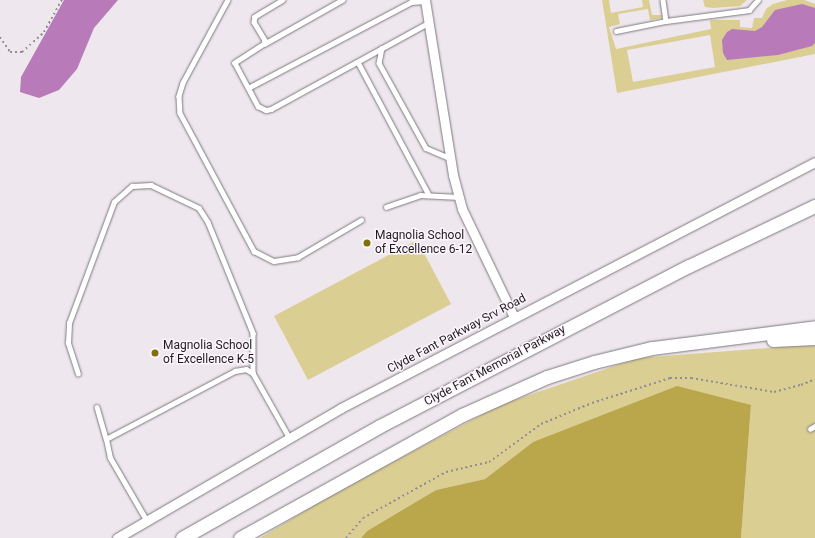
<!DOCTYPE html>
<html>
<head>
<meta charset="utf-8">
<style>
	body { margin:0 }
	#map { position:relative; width:815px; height:538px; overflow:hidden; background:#eee7ee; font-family:Roboto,sans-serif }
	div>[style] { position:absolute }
	.green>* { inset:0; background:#dbce93 }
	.forest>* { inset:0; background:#baa74c }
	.water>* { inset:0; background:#b87ab9 }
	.path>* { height:2px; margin-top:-1px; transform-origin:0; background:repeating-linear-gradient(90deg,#938e93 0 2px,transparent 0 5px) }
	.roads { filter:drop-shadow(0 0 1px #7e787e) drop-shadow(0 0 1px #7e787e) }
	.service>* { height:4.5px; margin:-2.25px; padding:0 2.25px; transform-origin:2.25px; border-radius:2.25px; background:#fff }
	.minor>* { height:9px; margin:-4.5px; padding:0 4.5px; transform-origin:4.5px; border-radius:4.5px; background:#fff }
	.secondary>* { height:13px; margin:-6.5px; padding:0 6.5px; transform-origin:6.5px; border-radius:6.5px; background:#fff }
	.dots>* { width:11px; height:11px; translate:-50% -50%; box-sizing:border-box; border:2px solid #fcf5fc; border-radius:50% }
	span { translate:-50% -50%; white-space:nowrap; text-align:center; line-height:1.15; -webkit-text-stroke:3px #fcf5fc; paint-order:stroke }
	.poi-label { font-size:12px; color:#1f1c1e }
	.left { translate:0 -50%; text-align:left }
	.street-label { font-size:12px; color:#1f1c1e }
</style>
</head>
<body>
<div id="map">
	<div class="green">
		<div style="clip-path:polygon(evenodd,602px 0,609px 0,611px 13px,643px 7px,642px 0,649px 0,652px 15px,663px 15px,661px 18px,650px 20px,648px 9px,618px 14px,620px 24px,609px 27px,616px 49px,711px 29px,710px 20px,740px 20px,740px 27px,752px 28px,754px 18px,762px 18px,766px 9px,773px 4px,787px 0,804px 0,815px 4px,815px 54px,617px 93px,602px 0,710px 35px,715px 67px,633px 82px,627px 50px,710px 35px)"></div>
		<div style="clip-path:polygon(703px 0,747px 0,740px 6px,713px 8px,705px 7px)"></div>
		<div style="clip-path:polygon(417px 240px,451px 304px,308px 380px,274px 316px)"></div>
		<div style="clip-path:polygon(807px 345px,815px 346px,815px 538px,741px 538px,751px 405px,533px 442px,485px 479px,436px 490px,367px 531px,361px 538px,260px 538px,331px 495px,500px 405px,638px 358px)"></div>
	</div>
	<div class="forest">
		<div style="clip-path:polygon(677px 386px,751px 405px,741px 538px,361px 538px,367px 531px,436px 490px,485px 479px,533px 442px)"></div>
	</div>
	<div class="water">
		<div style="clip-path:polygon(64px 0,118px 0,94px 28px,77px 69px,59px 90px,39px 98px,20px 92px,21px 77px)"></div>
		<div style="clip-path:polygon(802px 4px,815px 8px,815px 43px,812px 46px,778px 55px,727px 60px,723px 53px,722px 40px,727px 32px,732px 29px,755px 31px,762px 27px,775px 10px)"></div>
	</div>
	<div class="path">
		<div style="left:0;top:37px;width:18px;rotate:56deg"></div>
		<div style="left:10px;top:52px;width:12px"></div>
		<div style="left:22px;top:52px;width:30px;rotate:-42deg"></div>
		<div style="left:44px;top:32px;width:37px;rotate:-61deg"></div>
		<div style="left:346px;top:538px;width:26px;rotate:-50deg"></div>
		<div style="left:363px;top:518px;width:95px;rotate:-29deg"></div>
		<div style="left:446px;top:472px;width:44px;rotate:-13.1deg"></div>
		<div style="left:489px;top:462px;width:64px;rotate:-36.2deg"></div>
		<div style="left:541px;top:424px;width:55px;rotate:-22.4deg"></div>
		<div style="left:592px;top:403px;width:82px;rotate:-17.8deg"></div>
		<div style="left:670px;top:378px;width:21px"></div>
		<div style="left:691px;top:378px;width:84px;rotate:9.6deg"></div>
		<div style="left:774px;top:392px;width:28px;rotate:-15deg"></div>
		<div style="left:801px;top:385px;width:15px;rotate:-23deg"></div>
	</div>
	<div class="roads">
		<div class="service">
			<div style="left:228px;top:0;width:94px;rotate:118.5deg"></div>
			<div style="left:183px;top:83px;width:14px;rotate:107deg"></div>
			<div style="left:179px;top:96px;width:17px;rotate:87deg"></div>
			<div style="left:180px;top:113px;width:157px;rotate:61.8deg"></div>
			<div style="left:254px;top:251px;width:22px;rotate:27deg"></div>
			<div style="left:274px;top:261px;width:24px;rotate:-9deg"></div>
			<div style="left:298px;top:257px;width:73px;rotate:-30.4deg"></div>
			<div style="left:283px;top:0;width:33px;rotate:149deg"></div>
			<div style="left:255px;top:17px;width:5px;rotate:101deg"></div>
			<div style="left:254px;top:22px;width:21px;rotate:59deg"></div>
			<div style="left:265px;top:40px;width:4px;rotate:104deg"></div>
			<div style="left:264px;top:44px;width:35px;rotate:147deg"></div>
			<div style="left:235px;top:63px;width:49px;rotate:61.9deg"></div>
			<div style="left:258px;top:106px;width:9px;rotate:27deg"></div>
			<div style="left:266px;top:110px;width:5px;rotate:-11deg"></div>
			<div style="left:271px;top:109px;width:179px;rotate:-28.7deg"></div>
			<div style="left:663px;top:0;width:21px;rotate:82deg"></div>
			<div style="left:666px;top:21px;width:84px;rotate:-7.5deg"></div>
			<div style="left:749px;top:10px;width:13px;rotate:-48deg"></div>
			<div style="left:616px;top:31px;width:51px;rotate:-11.3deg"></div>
			<div style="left:264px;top:44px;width:90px;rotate:-29.4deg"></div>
			<div style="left:382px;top:48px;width:15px;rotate:101deg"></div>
			<div style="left:379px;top:63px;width:97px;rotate:61.1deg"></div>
			<div style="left:426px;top:148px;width:26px;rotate:23deg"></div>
			<div style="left:358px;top:62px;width:151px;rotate:61.9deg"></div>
			<div style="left:248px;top:88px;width:184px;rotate:-27.8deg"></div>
			<div style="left:411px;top:2px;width:14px;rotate:-4deg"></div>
			<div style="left:386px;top:207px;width:36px;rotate:-19deg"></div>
			<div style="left:420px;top:195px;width:39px;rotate:3deg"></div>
			<div style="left:78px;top:374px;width:33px;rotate:-108deg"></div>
			<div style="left:68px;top:343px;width:20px;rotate:-87deg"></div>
			<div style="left:69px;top:323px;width:129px;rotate:-69.6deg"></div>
			<div style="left:114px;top:202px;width:24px;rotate:-42deg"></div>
			<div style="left:132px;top:186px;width:19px;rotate:-3deg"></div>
			<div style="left:151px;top:185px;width:53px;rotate:25.6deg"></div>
			<div style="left:199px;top:208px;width:17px;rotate:57deg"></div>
			<div style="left:208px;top:222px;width:120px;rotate:67.9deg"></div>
			<div style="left:253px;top:333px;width:40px;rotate:90deg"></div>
			<div style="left:253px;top:373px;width:73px;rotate:60.6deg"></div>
			<div style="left:97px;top:407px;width:33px;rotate:74deg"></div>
			<div style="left:810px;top:429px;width:6px;rotate:-31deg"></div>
			<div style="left:146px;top:520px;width:72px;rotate:-120.1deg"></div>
			<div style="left:110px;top:458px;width:19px;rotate:-102deg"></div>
			<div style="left:106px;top:439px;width:146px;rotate:-27.8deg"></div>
			<div style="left:235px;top:371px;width:11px;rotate:-10deg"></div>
			<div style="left:246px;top:369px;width:8px;rotate:30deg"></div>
		</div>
		<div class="minor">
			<div style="left:425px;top:0;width:177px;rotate:80.9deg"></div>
			<div style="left:453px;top:175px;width:35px;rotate:75deg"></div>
			<div style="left:462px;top:209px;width:120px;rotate:64.3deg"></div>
			<div style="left:117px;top:538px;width:259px;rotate:-30.1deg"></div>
			<div style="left:341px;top:408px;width:534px;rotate:-27.43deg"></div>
		</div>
		<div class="secondary">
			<div style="left:773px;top:340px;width:42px;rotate:-2.7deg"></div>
			<div style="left:182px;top:538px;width:227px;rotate:-29.5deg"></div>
			<div style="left:380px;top:426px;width:348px;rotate:-27.4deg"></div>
			<div style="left:689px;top:266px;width:140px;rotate:-25.5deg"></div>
			<div style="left:240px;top:538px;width:254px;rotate:-29deg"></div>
			<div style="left:462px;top:415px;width:93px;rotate:-24.1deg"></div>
			<div style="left:547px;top:377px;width:49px;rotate:-17.7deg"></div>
			<div style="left:594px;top:362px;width:60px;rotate:-13.6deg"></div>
			<div style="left:652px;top:348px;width:164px;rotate:-7.3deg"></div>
		</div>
	</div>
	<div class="dots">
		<div style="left:367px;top:243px;background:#806f0d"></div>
		<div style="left:155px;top:353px;background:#806f0d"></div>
	</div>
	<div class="poi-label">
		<span class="left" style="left:375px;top:243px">Magnolia School<br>of Excellence 6-12</span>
		<span class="left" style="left:163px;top:353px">Magnolia School<br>of Excellence K-5</span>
	</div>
	<div class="street-label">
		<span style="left:457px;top:334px;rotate:-28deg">Clyde Fant Parkway Srv Road</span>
		<span style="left:495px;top:366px;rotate:-28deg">Clyde Fant Memorial Parkway</span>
	</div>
</div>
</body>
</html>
